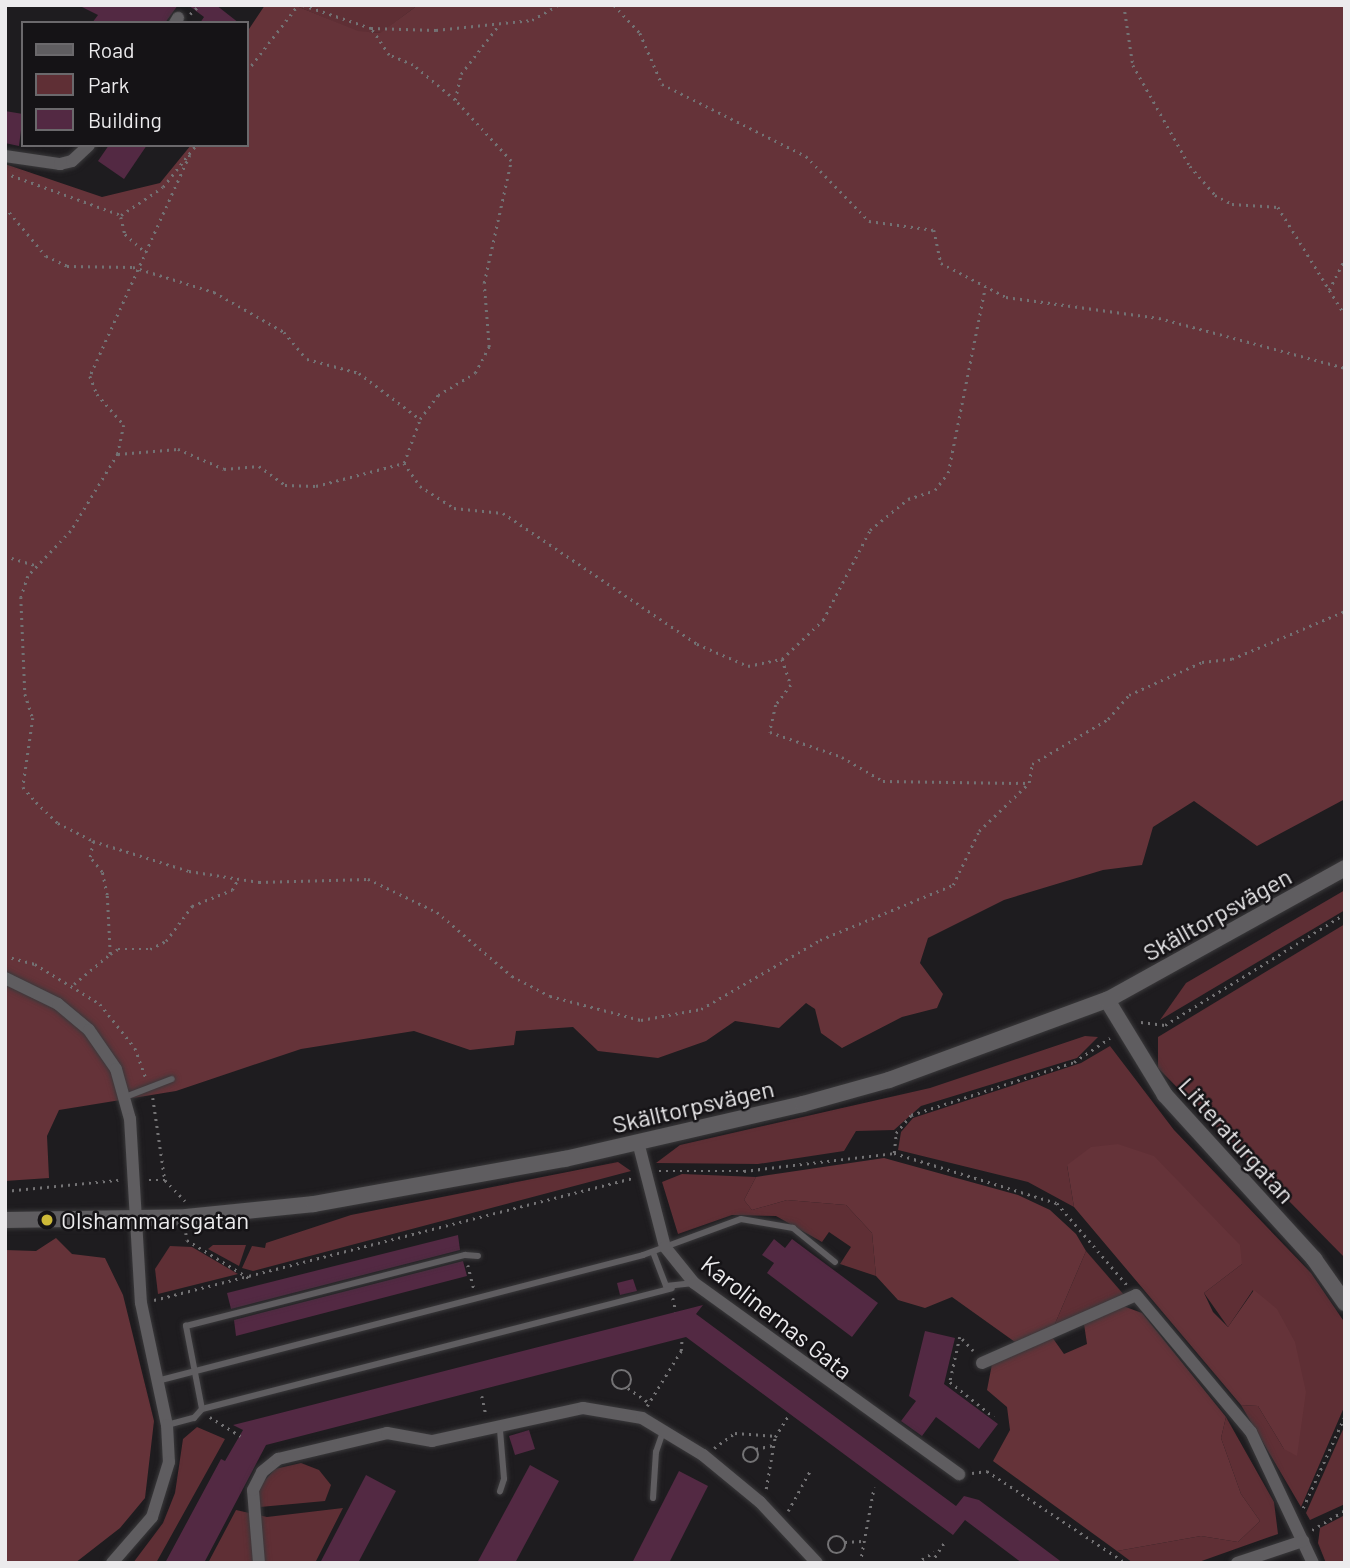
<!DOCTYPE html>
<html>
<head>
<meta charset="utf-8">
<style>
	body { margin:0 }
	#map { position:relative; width:1350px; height:1568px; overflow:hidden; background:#1e1c1f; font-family:Barlow,sans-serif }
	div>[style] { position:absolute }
	.green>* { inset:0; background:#5f2f35 }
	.forest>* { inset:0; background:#653339 }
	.building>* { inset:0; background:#532943 }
	.path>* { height:2.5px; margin-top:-1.25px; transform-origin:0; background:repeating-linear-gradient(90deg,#737274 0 2px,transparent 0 7px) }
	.path>.ring { margin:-1.25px; padding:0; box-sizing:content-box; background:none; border:2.5px solid #737274; border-radius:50% }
	.roads { filter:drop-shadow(0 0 2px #3a393b) drop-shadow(0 0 2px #3a393b) }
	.service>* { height:6px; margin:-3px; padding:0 3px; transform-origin:3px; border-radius:3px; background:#5f5d60 }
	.minor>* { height:12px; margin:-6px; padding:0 6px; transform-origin:6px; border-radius:6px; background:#5f5d60 }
	.tertiary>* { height:16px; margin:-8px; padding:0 8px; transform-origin:8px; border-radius:8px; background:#5f5d60 }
	.dots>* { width:19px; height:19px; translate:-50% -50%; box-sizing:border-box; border:4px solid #151316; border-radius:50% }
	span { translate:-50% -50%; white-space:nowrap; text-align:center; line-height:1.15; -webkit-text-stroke:5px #151316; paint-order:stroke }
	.street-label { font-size:24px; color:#ecebed }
	.poi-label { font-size:24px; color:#ecebed }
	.left { translate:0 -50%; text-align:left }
	.frame { position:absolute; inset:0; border:7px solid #ecebed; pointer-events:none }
	.legend { position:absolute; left:21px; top:21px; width:228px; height:126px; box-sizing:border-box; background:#151316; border:2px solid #6b696c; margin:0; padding:9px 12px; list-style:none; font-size:21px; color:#ecebed }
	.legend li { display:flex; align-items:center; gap:14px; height:35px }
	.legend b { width:35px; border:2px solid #6b696c }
</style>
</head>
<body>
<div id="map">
	<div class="green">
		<div style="clip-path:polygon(294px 5px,418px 5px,381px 33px,358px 32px)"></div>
		<div style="clip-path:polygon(1345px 890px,1345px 910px,1160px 1020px,1186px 983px)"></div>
		<div style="clip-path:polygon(1345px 924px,1345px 1258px,1158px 1068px,1158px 1037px)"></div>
		<div style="clip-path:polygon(1085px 1036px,1098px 1037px,1077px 1058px,921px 1106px,894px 1130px,856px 1131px,844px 1151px,758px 1164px,656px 1163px,680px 1145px,930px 1088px)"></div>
		<div style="clip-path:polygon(1110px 1046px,1174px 1130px,1311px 1273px,1345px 1323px,1345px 1405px,1301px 1507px,1241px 1405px,1258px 1406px,1284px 1449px,1253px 1290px,1228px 1327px,1204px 1293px,1242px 1264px,1067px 1165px,1074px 1207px,1028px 1182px,898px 1150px,901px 1132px,913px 1118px,1081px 1063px)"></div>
		<div style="clip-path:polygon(618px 1162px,631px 1171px,253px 1271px,242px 1268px,252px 1246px,265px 1248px,266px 1243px,351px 1215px)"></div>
		<div style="clip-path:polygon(682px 1174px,756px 1177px,744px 1200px,752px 1210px,787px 1200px,846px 1205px,872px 1233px,876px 1276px,840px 1264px,851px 1247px,829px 1232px,822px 1242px,776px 1216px,732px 1215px,678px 1234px,662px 1182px)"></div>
		<div style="clip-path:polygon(213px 1245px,246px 1245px,239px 1266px,208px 1249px)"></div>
		<div style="clip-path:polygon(170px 1246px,192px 1247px,238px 1274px,158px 1294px,155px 1269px)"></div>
		<div style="clip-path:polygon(1086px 1251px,1125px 1296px,1054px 1326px)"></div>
		<div style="clip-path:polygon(1226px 1417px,1274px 1502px,1278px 1534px,1196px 1563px,1133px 1563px,1117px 1551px,1201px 1536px,1238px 1542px,1260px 1521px,1241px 1494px,1221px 1438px)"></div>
		<div style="clip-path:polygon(197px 1427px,225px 1439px,156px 1563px,133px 1563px,163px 1523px,175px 1493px,183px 1439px)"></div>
		<div style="clip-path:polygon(1344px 1427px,1345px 1504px,1310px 1520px,1306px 1513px)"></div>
		<div style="clip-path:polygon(301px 1463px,319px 1470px,331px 1485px,325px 1501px,260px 1507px,257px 1489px,275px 1469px)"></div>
		<div style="clip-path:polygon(343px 1508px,315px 1563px,208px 1563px,236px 1510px,267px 1517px)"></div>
		<div style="clip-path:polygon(1345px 1515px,1345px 1563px,1326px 1563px,1318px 1543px,1320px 1528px)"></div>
	</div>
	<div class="forest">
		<div style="clip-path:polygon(265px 5px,294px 5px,358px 31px,380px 33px,418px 5px,1345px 5px,1345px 799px,1257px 846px,1194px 801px,1153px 827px,1142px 865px,1103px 870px,1004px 900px,928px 938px,920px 963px,943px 994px,937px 1008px,902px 1017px,842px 1048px,821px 1033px,815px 1009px,806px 1003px,779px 1028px,735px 1021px,706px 1041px,658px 1058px,598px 1051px,573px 1027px,516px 1031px,514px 1045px,470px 1050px,414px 1031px,301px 1049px,176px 1091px,59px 1110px,47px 1136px,49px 1178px,5px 1181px,5px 164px,102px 197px,160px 183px,191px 145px,247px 145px,247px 32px)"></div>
		<div style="clip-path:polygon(1118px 1144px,1154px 1156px,1240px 1245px,1242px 1264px,1204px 1293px,1213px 1312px,1228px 1327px,1254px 1290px,1277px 1309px,1295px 1342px,1306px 1392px,1297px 1456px,1284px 1449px,1258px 1406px,1241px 1405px,1074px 1207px,1067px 1165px,1091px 1147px)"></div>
		<div style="clip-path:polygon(884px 1158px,1018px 1195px,1050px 1210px,1076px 1234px,1086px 1251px,1054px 1326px,1015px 1342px,952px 1297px,925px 1308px,898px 1300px,876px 1276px,872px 1233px,846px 1205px,787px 1200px,752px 1210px,744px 1200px,756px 1177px)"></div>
		<div style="clip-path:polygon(56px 1238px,72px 1254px,105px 1258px,123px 1295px,154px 1421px,145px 1498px,120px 1528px,75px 1563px,5px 1563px,5px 1250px,36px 1251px)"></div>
		<div style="clip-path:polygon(1123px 1306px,1142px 1313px,1226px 1417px,1221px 1438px,1241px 1494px,1260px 1521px,1238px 1542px,1201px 1536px,1117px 1551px,993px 1461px,1010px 1430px,1007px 1407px,987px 1390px,992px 1364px,1052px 1337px,1064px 1354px,1087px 1344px,1084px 1324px)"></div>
	</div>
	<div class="building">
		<div style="clip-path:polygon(78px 5px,178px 5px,165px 23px,92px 23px,98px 15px)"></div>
		<div style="clip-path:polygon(188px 5px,216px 5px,239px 23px,200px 23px,204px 17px)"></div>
		<div style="clip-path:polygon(5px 111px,23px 114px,19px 146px,5px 143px)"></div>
		<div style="clip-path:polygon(109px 145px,147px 145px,124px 179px,98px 161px)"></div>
		<div style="clip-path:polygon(458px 1235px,460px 1250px,231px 1309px,227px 1293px)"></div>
		<div style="clip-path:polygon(774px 1239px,785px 1248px,792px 1239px,878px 1303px,852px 1337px,767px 1273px,774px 1263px,762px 1255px)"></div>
		<div style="clip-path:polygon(463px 1261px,467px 1276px,236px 1336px,234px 1320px)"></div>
		<div style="clip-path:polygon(633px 1279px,637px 1291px,620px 1295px,617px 1283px)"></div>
		<div style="clip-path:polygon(703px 1305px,696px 1314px,956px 1506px,964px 1496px,979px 1500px,1063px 1563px,1022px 1563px,965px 1520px,953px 1535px,686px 1337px,266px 1445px,204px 1563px,165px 1563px,221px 1459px,225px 1461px,243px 1430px,233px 1425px)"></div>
		<div style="clip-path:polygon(925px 1331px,955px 1338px,944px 1384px,998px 1424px,979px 1449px,936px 1417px,922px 1436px,901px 1421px,916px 1401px,909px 1396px)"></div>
		<div style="clip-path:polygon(529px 1430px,535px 1449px,515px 1455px,509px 1436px)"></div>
		<div style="clip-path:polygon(530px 1465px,559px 1481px,515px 1563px,477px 1563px)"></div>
		<div style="clip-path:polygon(679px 1471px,708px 1486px,669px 1563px,632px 1563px)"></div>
		<div style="clip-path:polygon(366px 1475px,396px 1491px,358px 1563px,320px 1563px)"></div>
	</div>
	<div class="path">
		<div style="left:303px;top:5px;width:72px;rotate:18.7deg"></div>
		<div style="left:371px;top:28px;width:65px;rotate:1.8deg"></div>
		<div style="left:436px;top:30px;width:97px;rotate:-5.9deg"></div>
		<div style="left:532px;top:20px;width:30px;rotate:-30deg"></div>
		<div style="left:614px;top:5px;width:38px;rotate:47deg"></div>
		<div style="left:640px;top:33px;width:56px;rotate:66.7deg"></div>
		<div style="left:662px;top:84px;width:161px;rotate:26.6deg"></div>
		<div style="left:806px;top:156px;width:91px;rotate:45.9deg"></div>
		<div style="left:869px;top:221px;width:66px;rotate:7.9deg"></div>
		<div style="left:934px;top:230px;width:34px;rotate:78deg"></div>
		<div style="left:941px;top:263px;width:73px;rotate:27.6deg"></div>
		<div style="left:1006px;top:297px;width:154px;rotate:7.8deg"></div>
		<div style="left:1159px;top:318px;width:193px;rotate:15deg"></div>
		<div style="left:1124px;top:5px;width:61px;rotate:81.5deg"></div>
		<div style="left:1133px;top:65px;width:116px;rotate:60.6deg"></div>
		<div style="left:1190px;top:166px;width:38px;rotate:49deg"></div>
		<div style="left:1215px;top:195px;width:19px;rotate:28deg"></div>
		<div style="left:1232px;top:204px;width:46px;rotate:3.7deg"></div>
		<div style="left:1278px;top:207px;width:127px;rotate:58.2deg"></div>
		<div style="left:190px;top:14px;width:13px;rotate:-42deg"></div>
		<div style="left:247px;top:71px;width:83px;rotate:-52.3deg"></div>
		<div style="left:455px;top:100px;width:27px;rotate:-77deg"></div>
		<div style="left:461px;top:74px;width:61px;rotate:-52.4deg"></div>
		<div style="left:190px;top:155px;width:243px;rotate:114.3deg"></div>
		<div style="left:90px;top:376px;width:19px;rotate:69deg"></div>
		<div style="left:97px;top:394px;width:41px;rotate:48.9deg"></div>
		<div style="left:124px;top:425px;width:30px;rotate:102deg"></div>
		<div style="left:118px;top:454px;width:60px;rotate:-4.8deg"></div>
		<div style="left:178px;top:449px;width:50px;rotate:23.5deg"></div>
		<div style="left:224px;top:469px;width:35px;rotate:-5deg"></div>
		<div style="left:259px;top:466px;width:32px;rotate:36deg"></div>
		<div style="left:285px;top:485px;width:31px;rotate:2deg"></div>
		<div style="left:316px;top:486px;width:91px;rotate:-14.6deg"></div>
		<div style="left:404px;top:463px;width:47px;rotate:-70deg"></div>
		<div style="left:420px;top:419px;width:30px;rotate:-53deg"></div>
		<div style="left:438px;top:395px;width:43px;rotate:-30.7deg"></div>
		<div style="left:475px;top:373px;width:30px;rotate:-62deg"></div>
		<div style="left:489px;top:347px;width:64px;rotate:-94.5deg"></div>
		<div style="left:484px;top:283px;width:125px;rotate:-77.5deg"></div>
		<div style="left:511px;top:161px;width:83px;rotate:-132.6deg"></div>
		<div style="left:455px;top:100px;width:55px;rotate:-140.2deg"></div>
		<div style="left:413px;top:65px;width:26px;rotate:-157deg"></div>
		<div style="left:389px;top:55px;width:32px;rotate:-124deg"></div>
		<div style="left:5px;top:173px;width:123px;rotate:19.9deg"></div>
		<div style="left:121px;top:215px;width:50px;rotate:-33.7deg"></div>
		<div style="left:163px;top:187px;width:53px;rotate:-51.8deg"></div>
		<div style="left:5px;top:207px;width:64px;rotate:50.1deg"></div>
		<div style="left:46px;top:256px;width:23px;rotate:25deg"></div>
		<div style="left:67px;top:266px;width:66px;rotate:0.9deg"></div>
		<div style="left:133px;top:267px;width:85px;rotate:17.2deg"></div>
		<div style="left:214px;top:292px;width:81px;rotate:29.7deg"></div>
		<div style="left:284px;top:332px;width:35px;rotate:50deg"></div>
		<div style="left:307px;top:359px;width:54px;rotate:15.1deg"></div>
		<div style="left:359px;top:373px;width:76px;rotate:37deg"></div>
		<div style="left:121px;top:217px;width:17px;rotate:77deg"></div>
		<div style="left:125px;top:234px;width:28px;rotate:42deg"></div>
		<div style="left:1329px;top:290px;width:35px;rotate:-63deg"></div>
		<div style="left:118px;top:454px;width:90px;rotate:121.4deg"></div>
		<div style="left:71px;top:531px;width:62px;rotate:133.7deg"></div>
		<div style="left:28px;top:576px;width:22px;rotate:108deg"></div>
		<div style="left:21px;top:597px;width:97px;rotate:87.6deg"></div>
		<div style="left:25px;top:694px;width:25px;rotate:72deg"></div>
		<div style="left:33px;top:718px;width:70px;rotate:98.2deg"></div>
		<div style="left:23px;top:787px;width:20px;rotate:49deg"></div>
		<div style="left:36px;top:802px;width:30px;rotate:44deg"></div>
		<div style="left:58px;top:823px;width:39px;rotate:27deg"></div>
		<div style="left:93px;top:841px;width:101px;rotate:17.4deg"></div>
		<div style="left:189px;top:871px;width:71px;rotate:8.9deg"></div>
		<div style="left:259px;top:882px;width:109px;rotate:-1.6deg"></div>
		<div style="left:368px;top:879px;width:76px;rotate:25.6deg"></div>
		<div style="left:437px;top:912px;width:99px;rotate:40.5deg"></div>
		<div style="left:512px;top:976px;width:43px;rotate:27.8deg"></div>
		<div style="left:550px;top:996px;width:94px;rotate:14.8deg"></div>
		<div style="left:641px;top:1020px;width:61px;rotate:-10.4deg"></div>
		<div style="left:701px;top:1009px;width:138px;rotate:-30.1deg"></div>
		<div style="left:820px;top:940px;width:144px;rotate:-22.5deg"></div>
		<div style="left:953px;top:885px;width:60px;rotate:-64.3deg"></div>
		<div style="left:979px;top:831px;width:69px;rotate:-43.8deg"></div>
		<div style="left:1029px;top:783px;width:19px;rotate:-81deg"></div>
		<div style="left:1032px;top:764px;width:88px;rotate:-30.6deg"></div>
		<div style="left:1108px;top:719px;width:32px;rotate:-49deg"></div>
		<div style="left:1129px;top:695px;width:80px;rotate:-24.3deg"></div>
		<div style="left:1202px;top:662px;width:30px;rotate:-6deg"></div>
		<div style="left:1232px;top:659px;width:123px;rotate:-23deg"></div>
		<div style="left:404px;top:463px;width:28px;rotate:55deg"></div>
		<div style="left:420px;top:486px;width:40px;rotate:32.9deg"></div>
		<div style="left:454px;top:508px;width:49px;rotate:5.8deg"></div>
		<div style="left:503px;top:513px;width:234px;rotate:34deg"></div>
		<div style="left:697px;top:644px;width:56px;rotate:23.3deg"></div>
		<div style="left:748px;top:666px;width:35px;rotate:-12deg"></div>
		<div style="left:782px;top:659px;width:57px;rotate:-43.6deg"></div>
		<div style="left:823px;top:620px;width:102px;rotate:-62.4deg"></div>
		<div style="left:870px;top:530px;width:49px;rotate:-39.2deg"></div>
		<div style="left:908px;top:499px;width:28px;rotate:-18deg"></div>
		<div style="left:935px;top:490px;width:21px;rotate:-53deg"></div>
		<div style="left:948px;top:473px;width:190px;rotate:-78.7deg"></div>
		<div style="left:5px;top:556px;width:34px;rotate:17deg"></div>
		<div style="left:782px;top:659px;width:28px;rotate:71deg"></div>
		<div style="left:791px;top:685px;width:25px;rotate:127deg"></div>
		<div style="left:776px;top:705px;width:28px;rotate:103deg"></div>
		<div style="left:770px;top:732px;width:76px;rotate:19.1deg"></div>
		<div style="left:842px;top:757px;width:48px;rotate:30.3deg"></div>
		<div style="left:883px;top:781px;width:146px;rotate:0.8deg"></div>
		<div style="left:110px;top:954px;width:9px;rotate:-32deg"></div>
		<div style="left:118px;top:949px;width:32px"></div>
		<div style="left:150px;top:949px;width:18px;rotate:-27deg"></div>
		<div style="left:166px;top:941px;width:44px;rotate:-53.4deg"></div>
		<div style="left:192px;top:906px;width:43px;rotate:-21.8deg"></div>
		<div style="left:232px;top:890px;width:13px;rotate:-61deg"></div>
		<div style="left:5px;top:956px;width:31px;rotate:15deg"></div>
		<div style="left:35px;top:964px;width:76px;rotate:31.6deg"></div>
		<div style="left:100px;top:1004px;width:56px;rotate:51.5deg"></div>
		<div style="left:135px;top:1048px;width:33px;rotate:70deg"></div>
		<div style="left:74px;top:984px;width:47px;rotate:-39.8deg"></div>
		<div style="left:110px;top:954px;width:59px;rotate:-92.9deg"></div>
		<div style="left:107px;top:895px;width:24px;rotate:-102deg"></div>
		<div style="left:102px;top:872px;width:19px;rotate:-129deg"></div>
		<div style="left:90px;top:857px;width:16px;rotate:-79deg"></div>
		<div style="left:1141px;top:1022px;width:24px;rotate:7deg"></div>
		<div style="left:1165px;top:1025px;width:211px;rotate:-31.7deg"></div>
		<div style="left:153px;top:1098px;width:83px;rotate:81.7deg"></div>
		<div style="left:894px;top:1153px;width:20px;rotate:-84deg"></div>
		<div style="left:896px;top:1133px;width:23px;rotate:-50deg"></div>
		<div style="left:911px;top:1115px;width:171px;rotate:-18deg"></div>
		<div style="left:1074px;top:1062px;width:43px;rotate:-33.7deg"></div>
		<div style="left:659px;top:1171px;width:85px"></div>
		<div style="left:744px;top:1171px;width:151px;rotate:-6.8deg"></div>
		<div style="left:894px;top:1153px;width:170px;rotate:17.1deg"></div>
		<div style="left:1057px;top:1203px;width:108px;rotate:49.5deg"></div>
		<div style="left:149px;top:1180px;width:16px"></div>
		<div style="left:165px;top:1180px;width:29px;rotate:46deg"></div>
		<div style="left:5px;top:1191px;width:114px;rotate:-5.6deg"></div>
		<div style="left:186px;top:1233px;width:7px;rotate:82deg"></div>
		<div style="left:187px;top:1240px;width:73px;rotate:31.5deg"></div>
		<div style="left:468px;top:1265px;width:25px;rotate:76deg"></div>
		<div style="left:673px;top:1298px;width:14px;rotate:78deg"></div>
		<div style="left:154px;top:1300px;width:494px;rotate:-14.3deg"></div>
		<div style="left:973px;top:1351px;width:19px;rotate:-133deg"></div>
		<div style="left:960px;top:1337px;width:46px;rotate:102.5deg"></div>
		<div style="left:950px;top:1382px;width:56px;rotate:38.5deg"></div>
		<div class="ring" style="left:612px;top:1370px;width:17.5px;height:17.5px"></div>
		<div style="left:628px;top:1388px;width:24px;rotate:35deg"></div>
		<div style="left:482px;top:1396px;width:19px;rotate:78deg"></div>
		<div style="left:647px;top:1406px;width:65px;rotate:-58.3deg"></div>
		<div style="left:681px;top:1351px;width:13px;rotate:-86deg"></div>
		<div style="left:210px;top:1417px;width:36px;rotate:32deg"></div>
		<div class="ring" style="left:743px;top:1447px;width:13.5px;height:13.5px"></div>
		<div style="left:714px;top:1448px;width:26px;rotate:-36deg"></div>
		<div style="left:735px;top:1433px;width:39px;rotate:4deg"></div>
		<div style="left:756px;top:1449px;width:18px;rotate:-13deg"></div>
		<div style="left:972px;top:1473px;width:15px;rotate:-8deg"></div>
		<div style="left:987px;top:1471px;width:167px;rotate:33.5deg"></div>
		<div style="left:766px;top:1489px;width:53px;rotate:-80.2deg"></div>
		<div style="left:775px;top:1437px;width:25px;rotate:-58deg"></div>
		<div style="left:1303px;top:1508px;width:101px;rotate:-65.5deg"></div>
		<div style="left:788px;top:1511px;width:46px;rotate:-61.2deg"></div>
		<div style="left:1312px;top:1530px;width:39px;rotate:-31deg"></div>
		<div class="ring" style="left:828px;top:1536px;width:15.5px;height:15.5px"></div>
		<div style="left:845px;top:1542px;width:17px;rotate:-3deg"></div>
		<div style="left:860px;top:1563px;width:77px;rotate:-79.6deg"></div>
		<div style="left:916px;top:1563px;width:21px;rotate:-31deg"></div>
		<div style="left:931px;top:1563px;width:27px;rotate:-57deg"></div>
	</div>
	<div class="roads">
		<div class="service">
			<div style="left:125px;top:1097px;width:50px;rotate:-21deg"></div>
			<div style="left:653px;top:1252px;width:36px;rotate:69deg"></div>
			<div style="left:666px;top:1286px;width:28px;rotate:-6deg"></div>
			<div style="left:157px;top:1381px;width:502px;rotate:-14.53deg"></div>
			<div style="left:643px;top:1255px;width:104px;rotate:-20.2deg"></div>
			<div style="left:741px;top:1219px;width:53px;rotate:9.8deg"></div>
			<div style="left:793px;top:1228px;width:54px;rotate:39deg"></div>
			<div style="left:202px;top:1409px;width:485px;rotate:-14.4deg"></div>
			<div style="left:167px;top:1425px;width:28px;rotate:-15deg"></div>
			<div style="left:194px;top:1418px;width:12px;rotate:-48deg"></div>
			<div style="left:202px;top:1409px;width:85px;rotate:-100.9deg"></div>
			<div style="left:186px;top:1326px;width:288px;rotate:-14.3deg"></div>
			<div style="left:465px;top:1255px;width:13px;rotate:4deg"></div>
			<div style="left:500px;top:1430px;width:49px;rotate:85.3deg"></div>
			<div style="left:504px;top:1479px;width:13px;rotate:108deg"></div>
			<div style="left:653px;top:1498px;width:46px;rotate:-86.3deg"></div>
			<div style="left:656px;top:1452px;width:21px;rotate:-71deg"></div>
		</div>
		<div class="minor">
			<div style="left:175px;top:23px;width:6px;rotate:-59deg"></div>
			<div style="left:5px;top:156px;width:56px;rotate:8.3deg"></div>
			<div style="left:60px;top:164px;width:12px;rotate:-14deg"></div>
			<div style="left:72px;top:161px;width:23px;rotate:-43deg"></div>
			<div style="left:5px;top:978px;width:59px;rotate:26.1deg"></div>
			<div style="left:58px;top:1004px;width:40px;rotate:40deg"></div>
			<div style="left:89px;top:1030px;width:47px;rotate:55.3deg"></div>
			<div style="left:116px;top:1069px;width:52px;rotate:74.4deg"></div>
			<div style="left:130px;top:1119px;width:184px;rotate:86.6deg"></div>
			<div style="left:141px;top:1303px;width:125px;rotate:78deg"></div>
			<div style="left:167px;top:1425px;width:37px;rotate:87deg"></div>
			<div style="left:169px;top:1462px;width:58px;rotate:107.2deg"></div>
			<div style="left:152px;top:1517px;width:61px;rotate:131deg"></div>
			<div style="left:638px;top:1142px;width:108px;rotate:75.6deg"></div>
			<div style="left:665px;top:1247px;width:46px;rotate:51.1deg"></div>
			<div style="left:694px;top:1283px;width:327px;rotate:35.8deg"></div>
			<div style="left:982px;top:1363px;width:168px;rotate:-23.8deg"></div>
			<div style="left:1136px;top:1295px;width:179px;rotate:50deg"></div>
			<div style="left:1251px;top:1432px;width:145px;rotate:64.7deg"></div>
			<div style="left:259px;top:1563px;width:73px;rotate:-94.7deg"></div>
			<div style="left:253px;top:1490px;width:20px;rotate:-63deg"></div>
			<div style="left:262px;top:1472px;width:21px;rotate:-39deg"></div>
			<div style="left:278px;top:1459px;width:112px;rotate:-13.4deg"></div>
			<div style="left:387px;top:1433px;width:46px;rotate:10.1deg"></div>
			<div style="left:432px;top:1441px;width:155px;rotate:-12.3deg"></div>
			<div style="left:583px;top:1408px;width:60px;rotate:9.6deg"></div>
			<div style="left:642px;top:1418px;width:71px;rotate:31.2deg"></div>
			<div style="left:703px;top:1455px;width:74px;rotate:39.5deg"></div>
			<div style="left:760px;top:1502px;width:83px;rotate:46.9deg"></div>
			<div style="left:1237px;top:1563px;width:70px;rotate:-18.4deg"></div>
		</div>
		<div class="tertiary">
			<div style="left:1107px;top:1000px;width:111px;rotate:58.6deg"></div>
			<div style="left:1165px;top:1095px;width:222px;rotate:47.7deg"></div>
			<div style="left:1314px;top:1259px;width:54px;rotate:54.8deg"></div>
			<div style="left:5px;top:1220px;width:181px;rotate:-0.9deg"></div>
			<div style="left:186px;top:1217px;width:129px;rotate:-5.8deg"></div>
			<div style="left:314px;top:1204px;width:255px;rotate:-10.2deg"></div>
			<div style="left:565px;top:1159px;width:244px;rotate:-13deg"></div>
			<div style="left:803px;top:1104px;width:89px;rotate:-15.6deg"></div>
			<div style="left:889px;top:1080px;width:232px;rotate:-20.2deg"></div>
			<div style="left:1107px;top:1000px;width:272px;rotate:-29deg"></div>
		</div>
	</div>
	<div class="dots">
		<div style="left:47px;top:1220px;background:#cdb938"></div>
	</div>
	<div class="street-label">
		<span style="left:1217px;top:914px;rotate:-29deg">Skälltorpsvägen</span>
		<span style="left:693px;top:1106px;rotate:-13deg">Skälltorpsvägen</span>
		<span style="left:1237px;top:1140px;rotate:48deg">Litteraturgatan</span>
		<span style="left:777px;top:1317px;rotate:38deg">Karolinernas Gata</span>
	</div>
	<div class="poi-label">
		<span class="left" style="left:61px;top:1220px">Olshammarsgatan</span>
	</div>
	<div class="frame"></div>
	<ul class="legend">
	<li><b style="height:9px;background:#5f5d60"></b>Road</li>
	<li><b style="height:19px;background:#5f2f35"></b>Park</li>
	<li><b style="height:19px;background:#532943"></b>Building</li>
	</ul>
</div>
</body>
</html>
